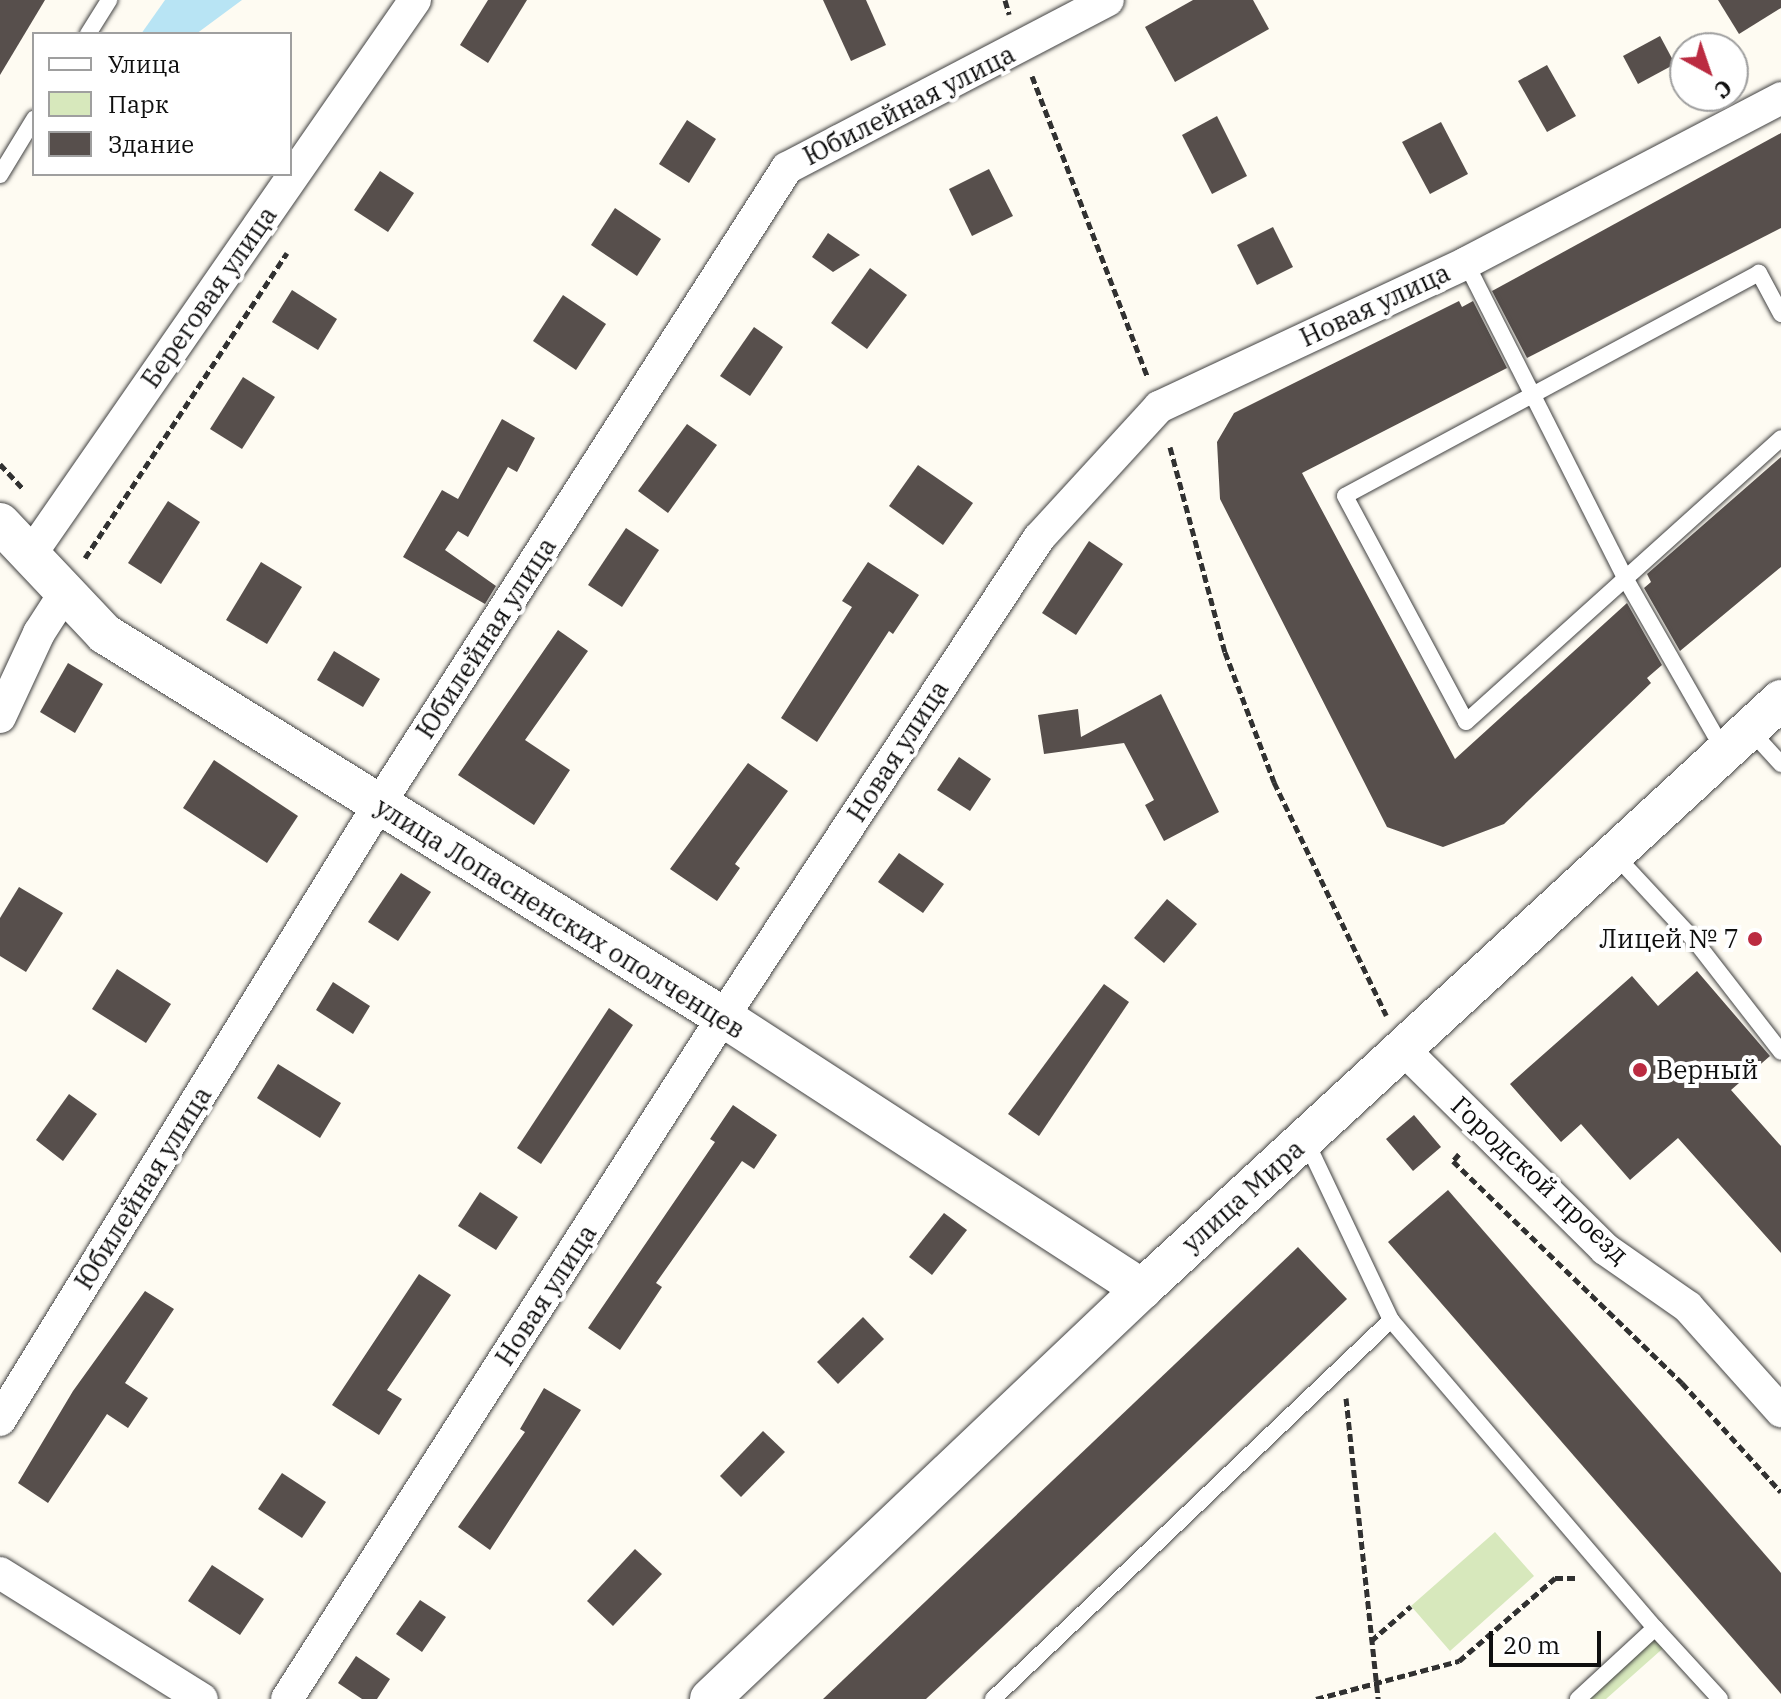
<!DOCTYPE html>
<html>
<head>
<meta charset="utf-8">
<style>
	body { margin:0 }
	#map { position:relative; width:1781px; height:1699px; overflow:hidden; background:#fefbf2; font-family:"IBM Plex Serif",serif }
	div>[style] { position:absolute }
	.green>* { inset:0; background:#d7e8bc }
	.water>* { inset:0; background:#b8e4f4 }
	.building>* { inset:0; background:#574f4c }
	.path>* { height:5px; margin-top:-2.5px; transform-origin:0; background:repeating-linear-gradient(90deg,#313131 0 8px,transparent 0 12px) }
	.roads { filter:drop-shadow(0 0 2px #424242) drop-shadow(0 0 2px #424242) }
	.service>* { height:16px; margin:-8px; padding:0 8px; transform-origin:8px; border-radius:8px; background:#fff }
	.minor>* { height:32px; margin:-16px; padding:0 16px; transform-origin:16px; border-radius:16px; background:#fff }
	.tertiary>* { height:40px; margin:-20px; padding:0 20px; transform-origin:20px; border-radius:20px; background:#fff }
	.dots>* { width:22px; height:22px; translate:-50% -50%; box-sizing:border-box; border:4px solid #fff; border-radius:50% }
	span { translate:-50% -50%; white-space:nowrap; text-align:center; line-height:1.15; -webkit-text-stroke:8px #fff; paint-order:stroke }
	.street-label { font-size:26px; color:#0f0f0f }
	.poi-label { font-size:26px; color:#0f0f0f }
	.right { translate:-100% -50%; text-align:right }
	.left { translate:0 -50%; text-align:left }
	.legend { position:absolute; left:32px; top:32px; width:260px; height:144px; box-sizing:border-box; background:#fff; border:2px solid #9f9f9f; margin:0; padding:10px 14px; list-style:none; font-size:24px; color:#0f0f0f }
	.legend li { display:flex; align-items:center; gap:16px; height:40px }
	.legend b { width:40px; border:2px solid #9f9f9f }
	.north { position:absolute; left:1669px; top:32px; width:80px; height:80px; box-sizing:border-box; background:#fff; border:2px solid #9f9f9f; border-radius:50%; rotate:140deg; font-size:22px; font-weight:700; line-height:32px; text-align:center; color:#0f0f0f }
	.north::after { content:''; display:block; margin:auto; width:28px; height:36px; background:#bb2b41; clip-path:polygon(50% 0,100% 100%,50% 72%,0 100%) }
	.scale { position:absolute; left:1489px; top:1631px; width:112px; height:36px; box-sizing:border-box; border:4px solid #0f0f0f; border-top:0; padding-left:10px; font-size:24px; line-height:28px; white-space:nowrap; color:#0f0f0f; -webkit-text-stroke:6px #fff; paint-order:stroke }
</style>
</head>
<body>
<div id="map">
	<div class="green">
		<div style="clip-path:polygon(1495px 1532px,1534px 1576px,1450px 1651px,1411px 1606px)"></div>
		<div style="clip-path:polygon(1655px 1628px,1669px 1643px,1606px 1699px,1578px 1699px)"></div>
	</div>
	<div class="water">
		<div style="clip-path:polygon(165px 0,242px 0,196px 34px,141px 34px)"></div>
	</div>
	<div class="building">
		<div style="clip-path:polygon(0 0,45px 0,0 75px)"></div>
		<div style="clip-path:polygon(488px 0,527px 0,488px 63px,460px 45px)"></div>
		<div style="clip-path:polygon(823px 0,866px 0,886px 45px,851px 61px)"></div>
		<div style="clip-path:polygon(1193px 0,1253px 0,1269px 29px,1175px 82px,1145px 27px)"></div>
		<div style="clip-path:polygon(1718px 0,1781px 0,1781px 8px,1739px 34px)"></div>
		<div style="clip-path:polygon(1660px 36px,1675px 64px,1638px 84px,1623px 56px)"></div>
		<div style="clip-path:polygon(1547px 65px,1576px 116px,1547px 132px,1518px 81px)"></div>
		<div style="clip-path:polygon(1217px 116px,1247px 176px,1212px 194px,1182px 135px)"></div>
		<div style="clip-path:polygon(687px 120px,716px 139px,689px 183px,659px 164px)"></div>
		<div style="clip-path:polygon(1441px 122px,1468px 174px,1430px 194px,1402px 142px)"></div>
		<div style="clip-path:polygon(1781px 133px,1781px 228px,1527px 358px,1492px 291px)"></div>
		<div style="clip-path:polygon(989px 169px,1013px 216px,972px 236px,949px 189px)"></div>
		<div style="clip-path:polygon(380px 171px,414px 193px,388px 232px,354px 210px)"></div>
		<div style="clip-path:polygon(615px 208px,661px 239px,637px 276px,591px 245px)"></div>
		<div style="clip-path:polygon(1273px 227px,1293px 267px,1257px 285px,1237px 245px)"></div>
		<div style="clip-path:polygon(828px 233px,860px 255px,833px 272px,812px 257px)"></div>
		<div style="clip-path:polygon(870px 268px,907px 295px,867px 349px,831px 323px)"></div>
		<div style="clip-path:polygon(292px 290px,337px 319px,318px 350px,272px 322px)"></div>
		<div style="clip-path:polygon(563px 295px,606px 324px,576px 370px,533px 341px)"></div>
		<div style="clip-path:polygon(1459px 301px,1462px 307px,1473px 301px,1507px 368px,1302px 473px,1455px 759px,1627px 603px,1662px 665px,1647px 678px,1651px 683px,1504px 824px,1443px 847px,1387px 827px,1220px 499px,1217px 442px,1234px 413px)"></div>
		<div style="clip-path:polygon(754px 327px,783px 347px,750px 396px,720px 376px)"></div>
		<div style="clip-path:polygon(243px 377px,275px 397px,242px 449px,210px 429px)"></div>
		<div style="clip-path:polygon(502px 419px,535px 438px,517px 472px,508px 467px,468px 537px,458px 531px,445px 550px,496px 586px,485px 604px,403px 557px,442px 490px,458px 499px)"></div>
		<div style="clip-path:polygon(687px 424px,717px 445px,668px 513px,638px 491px)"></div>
		<div style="clip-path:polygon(1781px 457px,1781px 567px,1680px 651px,1644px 588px,1651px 582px,1647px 574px)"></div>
		<div style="clip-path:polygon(918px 465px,973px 503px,943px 545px,889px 506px)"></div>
		<div style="clip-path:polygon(168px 501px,200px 522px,161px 584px,128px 563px)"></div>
		<div style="clip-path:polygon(626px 528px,659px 550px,622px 607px,588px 585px)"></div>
		<div style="clip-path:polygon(1089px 541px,1123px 564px,1076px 635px,1042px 613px)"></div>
		<div style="clip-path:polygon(261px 562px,302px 587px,267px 644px,226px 620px)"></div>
		<div style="clip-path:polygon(868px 562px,919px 595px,893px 634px,889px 631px,817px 742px,781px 718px,852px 607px,842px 601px)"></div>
		<div style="clip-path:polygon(558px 630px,588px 651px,525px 740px,570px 770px,534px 825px,458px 775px)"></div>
		<div style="clip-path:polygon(334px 651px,380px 679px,363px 707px,317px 680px)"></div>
		<div style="clip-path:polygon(68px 663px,103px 684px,75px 733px,40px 712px)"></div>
		<div style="clip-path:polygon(1161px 694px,1219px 812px,1164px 841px,1145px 805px,1154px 800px,1124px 743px,1044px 754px,1038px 715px,1078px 709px,1081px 737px)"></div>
		<div style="clip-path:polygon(959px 757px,991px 779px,970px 811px,937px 790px)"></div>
		<div style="clip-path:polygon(214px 760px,298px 816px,267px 863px,183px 808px)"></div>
		<div style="clip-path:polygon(748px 763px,788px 791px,735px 864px,740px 868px,717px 901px,670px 869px)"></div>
		<div style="clip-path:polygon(899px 853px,944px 884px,923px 913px,878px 882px)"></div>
		<div style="clip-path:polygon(401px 873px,431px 892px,398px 941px,368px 922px)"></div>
		<div style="clip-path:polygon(19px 887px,63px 913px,26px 972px,0 956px,0 918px)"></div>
		<div style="clip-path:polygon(1167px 899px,1197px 924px,1164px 963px,1134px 938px)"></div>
		<div style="clip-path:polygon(117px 969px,171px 1004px,146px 1043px,92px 1009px)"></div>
		<div style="clip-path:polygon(1697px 971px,1770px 1056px,1731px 1090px,1781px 1146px,1781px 1253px,1678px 1138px,1630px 1180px,1581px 1124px,1561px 1142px,1510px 1084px,1632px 976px,1658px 1006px)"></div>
		<div style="clip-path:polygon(333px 982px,370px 1006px,353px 1034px,316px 1010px)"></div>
		<div style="clip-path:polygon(1104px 984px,1129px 1002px,1039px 1136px,1008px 1114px)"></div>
		<div style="clip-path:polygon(609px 1008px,633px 1025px,541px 1164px,517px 1148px)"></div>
		<div style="clip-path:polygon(278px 1064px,341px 1103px,320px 1138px,257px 1098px)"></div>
		<div style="clip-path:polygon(69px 1094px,97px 1114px,63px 1161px,36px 1140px)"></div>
		<div style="clip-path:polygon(733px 1105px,777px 1135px,754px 1169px,742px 1161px,656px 1283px,662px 1287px,620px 1350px,588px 1328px,715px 1142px,710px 1139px)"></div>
		<div style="clip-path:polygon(1414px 1115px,1441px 1147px,1413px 1171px,1386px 1139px)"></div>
		<div style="clip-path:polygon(1448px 1190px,1781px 1573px,1781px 1694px,1388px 1242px)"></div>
		<div style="clip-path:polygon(480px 1192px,518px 1217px,496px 1250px,458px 1226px)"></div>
		<div style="clip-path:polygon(944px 1213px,967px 1230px,932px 1275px,909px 1257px)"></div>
		<div style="clip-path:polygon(1298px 1247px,1347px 1299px,1006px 1624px,926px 1699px,823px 1699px)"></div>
		<div style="clip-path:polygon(419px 1274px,451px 1295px,387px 1390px,402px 1399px,379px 1435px,332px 1405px)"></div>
		<div style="clip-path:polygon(145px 1291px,174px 1309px,125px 1383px,148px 1398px,128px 1428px,107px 1414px,48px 1503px,18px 1483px,73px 1391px)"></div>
		<div style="clip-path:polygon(863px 1317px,884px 1339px,838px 1384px,817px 1362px)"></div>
		<div style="clip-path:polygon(544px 1388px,581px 1410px,490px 1550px,458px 1527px,525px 1432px,520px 1429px)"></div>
		<div style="clip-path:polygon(763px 1431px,785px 1452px,741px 1497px,720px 1476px)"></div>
		<div style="clip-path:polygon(282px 1473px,326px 1502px,302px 1538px,258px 1509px)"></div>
		<div style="clip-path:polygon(635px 1549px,662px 1574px,613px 1626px,587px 1601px)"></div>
		<div style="clip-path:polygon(212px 1565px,264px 1599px,240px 1635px,188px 1601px)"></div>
		<div style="clip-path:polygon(420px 1600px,446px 1617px,422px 1652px,396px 1634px)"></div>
		<div style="clip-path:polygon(356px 1656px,390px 1679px,377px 1699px,362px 1699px,338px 1683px)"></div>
	</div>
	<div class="path">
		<div style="left:1005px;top:0;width:15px;rotate:74deg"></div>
		<div style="left:1032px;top:76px;width:321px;rotate:69deg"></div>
		<div style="left:1170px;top:447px;width:212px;rotate:75deg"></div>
		<div style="left:1225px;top:652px;width:139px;rotate:69.3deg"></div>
		<div style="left:1274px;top:782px;width:259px;rotate:64.3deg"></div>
		<div style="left:0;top:464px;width:35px;rotate:47deg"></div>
		<div style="left:85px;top:558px;width:366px;rotate:-56.5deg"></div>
		<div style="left:1459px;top:1154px;width:9px;rotate:131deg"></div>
		<div style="left:1453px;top:1161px;width:319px;rotate:44.1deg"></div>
		<div style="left:1682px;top:1383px;width:147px;rotate:47.8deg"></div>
		<div style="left:1346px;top:1398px;width:303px;rotate:83.9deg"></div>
		<div style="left:1371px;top:1641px;width:53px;rotate:-41.2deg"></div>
		<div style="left:1316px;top:1699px;width:148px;rotate:-14.9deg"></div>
		<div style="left:1459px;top:1661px;width:127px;rotate:-40.8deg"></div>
		<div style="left:1555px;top:1578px;width:21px"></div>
	</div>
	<div class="roads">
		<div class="service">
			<div style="left:88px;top:34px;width:40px;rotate:-58deg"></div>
			<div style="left:0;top:175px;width:66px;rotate:-58.7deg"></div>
			<div style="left:1466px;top:263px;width:353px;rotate:63.2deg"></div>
			<div style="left:1625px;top:578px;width:199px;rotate:60.2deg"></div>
			<div style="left:1781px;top:314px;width:47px;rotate:-118.2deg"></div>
			<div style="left:1759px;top:273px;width:470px;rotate:151.7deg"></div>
			<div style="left:1345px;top:496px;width:256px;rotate:61.8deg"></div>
			<div style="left:1466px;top:722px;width:424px;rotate:-42deg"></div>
			<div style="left:1750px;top:730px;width:46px;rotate:47.6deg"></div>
			<div style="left:1615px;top:855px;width:117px;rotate:47.1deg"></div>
			<div style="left:1695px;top:941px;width:140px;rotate:52.2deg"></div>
			<div style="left:1391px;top:1320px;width:406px;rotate:49.4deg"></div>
			<div style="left:1655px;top:1628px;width:105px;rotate:137.3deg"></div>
			<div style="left:1655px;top:1628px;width:96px;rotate:47.5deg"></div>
			<div style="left:993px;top:1699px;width:550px;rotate:-43.6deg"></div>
			<div style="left:1391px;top:1320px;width:198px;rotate:-115.4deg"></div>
		</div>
		<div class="minor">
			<div style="left:31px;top:554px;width:674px;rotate:-55.27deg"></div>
			<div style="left:0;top:717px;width:93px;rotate:-65.1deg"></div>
			<div style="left:39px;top:633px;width:46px;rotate:-57.3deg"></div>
			<div style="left:1402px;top:1048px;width:286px;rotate:44.7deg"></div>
			<div style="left:1605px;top:1249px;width:101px;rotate:34.9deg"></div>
			<div style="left:1688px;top:1307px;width:140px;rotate:48.2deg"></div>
			<div style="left:0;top:1420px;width:721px;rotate:-58.38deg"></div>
			<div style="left:378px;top:806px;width:758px;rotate:-57.34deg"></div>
			<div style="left:787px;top:168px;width:362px;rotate:-27.6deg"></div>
			<div style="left:0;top:1573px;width:238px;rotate:32deg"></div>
			<div style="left:287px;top:1699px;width:809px;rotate:-57.41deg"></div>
			<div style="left:723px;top:1017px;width:574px;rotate:-56.59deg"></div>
			<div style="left:1039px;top:538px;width:178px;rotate:-47.5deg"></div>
			<div style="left:1159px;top:407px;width:339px;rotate:-25.1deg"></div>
			<div style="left:1466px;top:263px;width:356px;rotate:-27.6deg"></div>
		</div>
		<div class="tertiary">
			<div style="left:0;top:523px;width:153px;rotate:46.6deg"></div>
			<div style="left:105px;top:634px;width:727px;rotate:31.79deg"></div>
			<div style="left:723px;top:1017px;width:500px;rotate:33deg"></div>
			<div style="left:710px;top:1699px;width:596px;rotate:-43.5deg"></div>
			<div style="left:1142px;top:1289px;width:869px;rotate:-42.67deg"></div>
		</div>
	</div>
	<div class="dots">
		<div style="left:1755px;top:939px;background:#bb2b41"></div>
		<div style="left:1640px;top:1070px;background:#bb2b41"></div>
	</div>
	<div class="street-label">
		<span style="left:909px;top:105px;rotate:-27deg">Юбилейная улица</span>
		<span style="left:209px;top:297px;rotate:-55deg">Береговая улица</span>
		<span style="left:1375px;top:305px;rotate:-25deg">Новая улица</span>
		<span style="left:486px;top:638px;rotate:-57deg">Юбилейная улица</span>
		<span style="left:898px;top:751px;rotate:-57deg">Новая улица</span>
		<span style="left:560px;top:918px;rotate:32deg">улица Лопасненских ополченцев</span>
		<span style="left:1540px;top:1180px;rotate:43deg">Городской проезд</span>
		<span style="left:143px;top:1188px;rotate:-58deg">Юбилейная улица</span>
		<span style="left:1243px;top:1196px;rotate:-42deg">улица Мира</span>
		<span style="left:546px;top:1295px;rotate:-57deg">Новая улица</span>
	</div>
	<div class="poi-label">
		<span class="right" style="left:1739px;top:939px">Лицей № 7</span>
		<span class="left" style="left:1656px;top:1070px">Верный</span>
	</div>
	<ul class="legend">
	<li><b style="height:10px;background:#fff"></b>Улица</li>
	<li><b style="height:22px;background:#d7e8bc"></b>Парк</li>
	<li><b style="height:22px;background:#574f4c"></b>Здание</li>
	</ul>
	<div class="north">С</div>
	<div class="scale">20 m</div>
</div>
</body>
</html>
